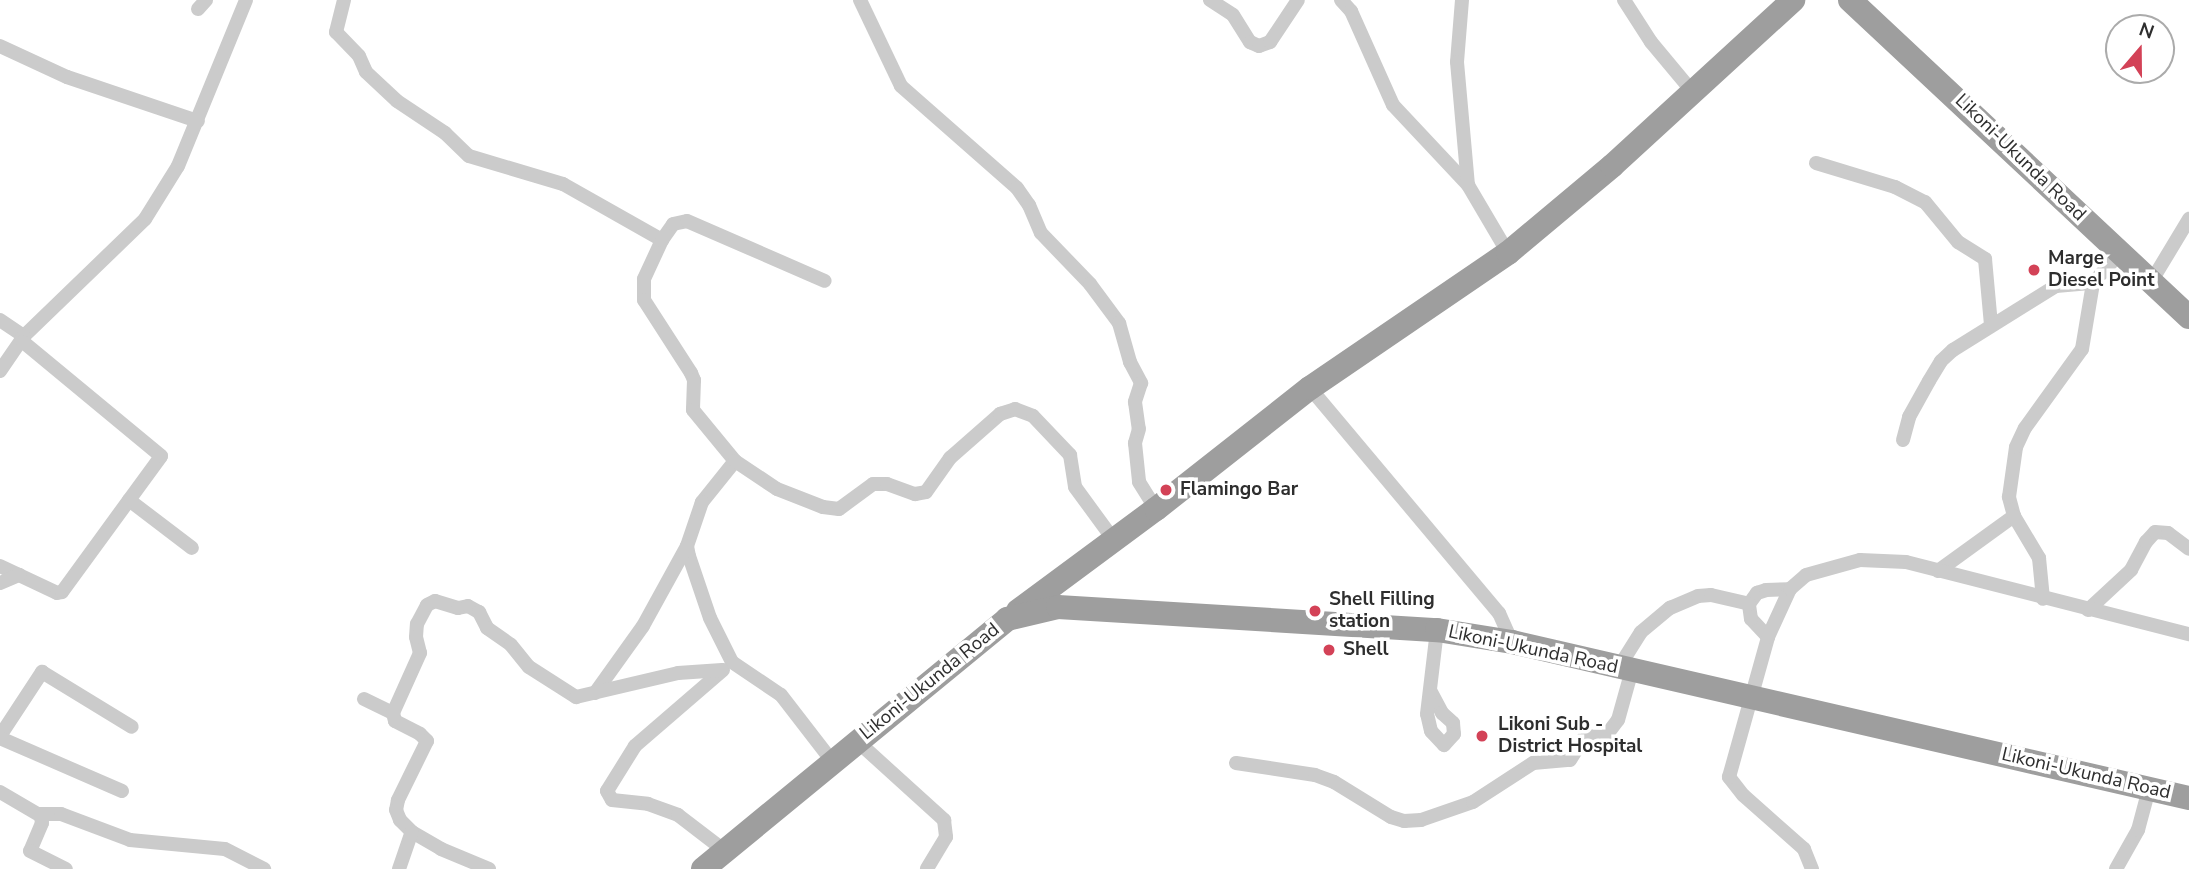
<!DOCTYPE html>
<html>
<head>
<meta charset="utf-8">
<style>
	body { margin:0 }
	#map { position:relative; width:2189px; height:869px; overflow:hidden; background:#fff; font-family:"Nunito Sans",sans-serif }
	div>[style] { position:absolute }
	.minor>* { height:14px; margin:-7px; padding:0 7px; transform-origin:7px; border-radius:7px; background:#cbcbcb }
	.trunk>* { height:24px; margin:-12px; padding:0 12px; transform-origin:12px; border-radius:12px; background:#9e9e9e }
	.dots>* { width:19px; height:19px; translate:-50% -50%; box-sizing:border-box; border:4px solid #fff; border-radius:50% }
	span { translate:-50% -50%; white-space:nowrap; text-align:center; line-height:1.15; -webkit-text-stroke:7px #fff; paint-order:stroke }
	.street-label { font-size:19px; color:#2e2e2e }
	.poi-label { font-size:19px; color:#2e2e2e; font-weight:700 }
	.left { translate:0 -50%; text-align:left }
	.north { position:absolute; left:2105px; top:14px; width:70px; height:70px; box-sizing:border-box; background:#fff; border:2px solid #ababab; border-radius:50%; rotate:20deg; font-size:19px; font-weight:700; line-height:28px; text-align:center; color:#2e2e2e }
	.north::after { content:''; display:block; margin:auto; width:24px; height:32px; background:#d34257; clip-path:polygon(50% 0,100% 100%,50% 72%,0 100%) }
</style>
</head>
<body>
<div id="map">
	<div class="minor">
		<div style="left:344px;top:0;width:33px;rotate:104deg"></div>
		<div style="left:336px;top:32px;width:33px;rotate:46deg"></div>
		<div style="left:359px;top:56px;width:17px;rotate:66deg"></div>
		<div style="left:366px;top:72px;width:42px;rotate:43.1deg"></div>
		<div style="left:397px;top:101px;width:58px;rotate:33.7deg"></div>
		<div style="left:445px;top:133px;width:33px;rotate:44deg"></div>
		<div style="left:469px;top:156px;width:98px;rotate:16.6deg"></div>
		<div style="left:563px;top:184px;width:114px;rotate:29.5deg"></div>
		<div style="left:662px;top:240px;width:43px;rotate:114.8deg"></div>
		<div style="left:644px;top:279px;width:21px;rotate:90deg"></div>
		<div style="left:644px;top:300px;width:87px;rotate:57.2deg"></div>
		<div style="left:691px;top:373px;width:8px;rotate:67deg"></div>
		<div style="left:694px;top:380px;width:30px;rotate:92deg"></div>
		<div style="left:693px;top:410px;width:66px;rotate:50.5deg"></div>
		<div style="left:735px;top:461px;width:53px;rotate:128.8deg"></div>
		<div style="left:702px;top:502px;width:46px;rotate:108.8deg"></div>
		<div style="left:687px;top:546px;width:10px;rotate:79deg"></div>
		<div style="left:689px;top:556px;width:65px;rotate:71.3deg"></div>
		<div style="left:710px;top:618px;width:49px;rotate:63.4deg"></div>
		<div style="left:732px;top:662px;width:59px;rotate:34deg"></div>
		<div style="left:781px;top:695px;width:83px;rotate:52.3deg"></div>
		<div style="left:860px;top:0;width:95px;rotate:64.5deg"></div>
		<div style="left:901px;top:86px;width:154px;rotate:41.3deg"></div>
		<div style="left:1017px;top:188px;width:21px;rotate:55deg"></div>
		<div style="left:1029px;top:205px;width:30px;rotate:67deg"></div>
		<div style="left:1041px;top:233px;width:71px;rotate:46.1deg"></div>
		<div style="left:1090px;top:284px;width:49px;rotate:53.4deg"></div>
		<div style="left:1119px;top:323px;width:41px;rotate:74.2deg"></div>
		<div style="left:1130px;top:362px;width:24px;rotate:62deg"></div>
		<div style="left:1141px;top:383px;width:20px;rotate:108deg"></div>
		<div style="left:1135px;top:402px;width:27px;rotate:82deg"></div>
		<div style="left:1139px;top:429px;width:15px;rotate:106deg"></div>
		<div style="left:1135px;top:443px;width:39px;rotate:84deg"></div>
		<div style="left:1139px;top:482px;width:32px;rotate:58deg"></div>
		<div style="left:1210px;top:0;width:27px;rotate:33deg"></div>
		<div style="left:1233px;top:15px;width:32px;rotate:58deg"></div>
		<div style="left:1250px;top:42px;width:10px;rotate:24deg"></div>
		<div style="left:1259px;top:46px;width:12px;rotate:-20deg"></div>
		<div style="left:1270px;top:42px;width:50px;rotate:-56.3deg"></div>
		<div style="left:1341px;top:0;width:15px;rotate:48deg"></div>
		<div style="left:1351px;top:11px;width:103px;rotate:65.9deg"></div>
		<div style="left:1393px;top:105px;width:110px;rotate:46.8deg"></div>
		<div style="left:1468px;top:185px;width:79px;rotate:59.5deg"></div>
		<div style="left:1462px;top:0;width:62px;rotate:94.6deg"></div>
		<div style="left:1457px;top:62px;width:123px;rotate:84.9deg"></div>
		<div style="left:1624px;top:0;width:50px;rotate:57.3deg"></div>
		<div style="left:1651px;top:42px;width:62px;rotate:50.2deg"></div>
		<div style="left:198px;top:9px;width:12px;rotate:-48deg"></div>
		<div style="left:0;top:46px;width:74px;rotate:24.8deg"></div>
		<div style="left:67px;top:77px;width:138px;rotate:18.6deg"></div>
		<div style="left:1816px;top:163px;width:83px;rotate:16.9deg"></div>
		<div style="left:1895px;top:187px;width:34px;rotate:27deg"></div>
		<div style="left:1925px;top:202px;width:52px;rotate:50.5deg"></div>
		<div style="left:1958px;top:242px;width:32px;rotate:32deg"></div>
		<div style="left:1985px;top:259px;width:66px;rotate:84.8deg"></div>
		<div style="left:662px;top:240px;width:19px;rotate:-55deg"></div>
		<div style="left:673px;top:224px;width:14px;rotate:-12deg"></div>
		<div style="left:687px;top:221px;width:150px;rotate:23.5deg"></div>
		<div style="left:2151px;top:282px;width:74px;rotate:-58.9deg"></div>
		<div style="left:0;top:320px;width:29px;rotate:34deg"></div>
		<div style="left:24px;top:336px;width:168px;rotate:-44deg"></div>
		<div style="left:145px;top:219px;width:62px;rotate:-58.1deg"></div>
		<div style="left:178px;top:166px;width:179px;rotate:-67.7deg"></div>
		<div style="left:0;top:371px;width:42px;rotate:-55.6deg"></div>
		<div style="left:1310px;top:388px;width:294px;rotate:50deg"></div>
		<div style="left:1499px;top:613px;width:32px;rotate:66deg"></div>
		<div style="left:1903px;top:440px;width:24px;rotate:-75deg"></div>
		<div style="left:1909px;top:417px;width:41px;rotate:-60.9deg"></div>
		<div style="left:1929px;top:381px;width:23px;rotate:-59deg"></div>
		<div style="left:1941px;top:361px;width:16px;rotate:-43deg"></div>
		<div style="left:1953px;top:350px;width:121px;rotate:-31.9deg"></div>
		<div style="left:2056px;top:286px;width:37px;rotate:-5deg"></div>
		<div style="left:2093px;top:283px;width:40px;rotate:-48deg"></div>
		<div style="left:735px;top:461px;width:50px;rotate:33.7deg"></div>
		<div style="left:777px;top:489px;width:49px;rotate:21.4deg"></div>
		<div style="left:823px;top:507px;width:16px;rotate:7deg"></div>
		<div style="left:839px;top:509px;width:42px;rotate:-36.3deg"></div>
		<div style="left:873px;top:484px;width:14px"></div>
		<div style="left:887px;top:484px;width:30px;rotate:20deg"></div>
		<div style="left:915px;top:494px;width:11px;rotate:-10deg"></div>
		<div style="left:926px;top:492px;width:42px;rotate:-54.8deg"></div>
		<div style="left:950px;top:458px;width:67px;rotate:-41.3deg"></div>
		<div style="left:1000px;top:414px;width:16px;rotate:-18deg"></div>
		<div style="left:1015px;top:409px;width:19px;rotate:21deg"></div>
		<div style="left:1033px;top:416px;width:54px;rotate:46.5deg"></div>
		<div style="left:1070px;top:455px;width:32px;rotate:81deg"></div>
		<div style="left:1075px;top:487px;width:64px;rotate:53.8deg"></div>
		<div style="left:129px;top:500px;width:79px;rotate:37.3deg"></div>
		<div style="left:2014px;top:516px;width:20px;rotate:-105deg"></div>
		<div style="left:2009px;top:497px;width:50px;rotate:-82deg"></div>
		<div style="left:2016px;top:447px;width:21px;rotate:-65deg"></div>
		<div style="left:2025px;top:428px;width:97px;rotate:-54.2deg"></div>
		<div style="left:2082px;top:349px;width:67px;rotate:-80.5deg"></div>
		<div style="left:0;top:566px;width:63px;rotate:25.3deg"></div>
		<div style="left:57px;top:593px;width:5px;rotate:-11deg"></div>
		<div style="left:62px;top:592px;width:168px;rotate:-53.9deg"></div>
		<div style="left:161px;top:456px;width:179px;rotate:-140.4deg"></div>
		<div style="left:1938px;top:571px;width:94px;rotate:-35.9deg"></div>
		<div style="left:2014px;top:516px;width:49px;rotate:59.2deg"></div>
		<div style="left:2039px;top:558px;width:41px;rotate:84.4deg"></div>
		<div style="left:0;top:583px;width:21px;rotate:-23deg"></div>
		<div style="left:2088px;top:610px;width:59px;rotate:-42.9deg"></div>
		<div style="left:2131px;top:570px;width:32px;rotate:-62deg"></div>
		<div style="left:2146px;top:542px;width:13px;rotate:-48deg"></div>
		<div style="left:2155px;top:532px;width:13px;rotate:4deg"></div>
		<div style="left:2168px;top:533px;width:26px;rotate:37deg"></div>
		<div style="left:1768px;top:637px;width:25px;rotate:-133deg"></div>
		<div style="left:1751px;top:619px;width:15px;rotate:-98deg"></div>
		<div style="left:1749px;top:604px;width:14px;rotate:-54deg"></div>
		<div style="left:1757px;top:593px;width:9px;rotate:-18deg"></div>
		<div style="left:1766px;top:590px;width:24px;rotate:-2deg"></div>
		<div style="left:1619px;top:667px;width:41px;rotate:-57.8deg"></div>
		<div style="left:1641px;top:632px;width:38px;rotate:-40deg"></div>
		<div style="left:1670px;top:608px;width:30px;rotate:-23deg"></div>
		<div style="left:1698px;top:596px;width:13px;rotate:-4deg"></div>
		<div style="left:1711px;top:595px;width:39px;rotate:13deg"></div>
		<div style="left:723px;top:670px;width:116px;rotate:139.2deg"></div>
		<div style="left:635px;top:746px;width:53px;rotate:121.9deg"></div>
		<div style="left:607px;top:791px;width:10px;rotate:61deg"></div>
		<div style="left:612px;top:800px;width:36px;rotate:6deg"></div>
		<div style="left:648px;top:804px;width:32px;rotate:20deg"></div>
		<div style="left:678px;top:815px;width:59px;rotate:37.5deg"></div>
		<div style="left:1431px;top:692px;width:24px;rotate:62deg"></div>
		<div style="left:1442px;top:713px;width:15px;rotate:42deg"></div>
		<div style="left:1453px;top:723px;width:11px;rotate:85deg"></div>
		<div style="left:1454px;top:734px;width:15px;rotate:132deg"></div>
		<div style="left:1444px;top:745px;width:19px;rotate:-133deg"></div>
		<div style="left:1431px;top:731px;width:17px;rotate:-103deg"></div>
		<div style="left:1427px;top:714px;width:85px;rotate:-83.2deg"></div>
		<div style="left:595px;top:693px;width:82px;rotate:-54.4deg"></div>
		<div style="left:643px;top:626px;width:91px;rotate:-61.2deg"></div>
		<div style="left:364px;top:699px;width:32px;rotate:26deg"></div>
		<div style="left:393px;top:713px;width:8px;rotate:76deg"></div>
		<div style="left:395px;top:721px;width:28px;rotate:27deg"></div>
		<div style="left:420px;top:734px;width:10px;rotate:45deg"></div>
		<div style="left:427px;top:741px;width:66px;rotate:116.2deg"></div>
		<div style="left:398px;top:800px;width:10px;rotate:101deg"></div>
		<div style="left:396px;top:810px;width:11px;rotate:68deg"></div>
		<div style="left:400px;top:820px;width:17px;rotate:45deg"></div>
		<div style="left:412px;top:832px;width:34px;rotate:30deg"></div>
		<div style="left:441px;top:849px;width:52px;rotate:22.6deg"></div>
		<div style="left:393px;top:713px;width:66px;rotate:-65.8deg"></div>
		<div style="left:420px;top:653px;width:16px;rotate:-104deg"></div>
		<div style="left:416px;top:637px;width:13px;rotate:-86deg"></div>
		<div style="left:417px;top:624px;width:21px;rotate:-62deg"></div>
		<div style="left:427px;top:605px;width:9px;rotate:-27deg"></div>
		<div style="left:435px;top:601px;width:24px;rotate:17deg"></div>
		<div style="left:458px;top:608px;width:10px;rotate:-11deg"></div>
		<div style="left:468px;top:606px;width:13px;rotate:29deg"></div>
		<div style="left:479px;top:612px;width:18px;rotate:63deg"></div>
		<div style="left:487px;top:628px;width:29px;rotate:35deg"></div>
		<div style="left:511px;top:645px;width:28px;rotate:51deg"></div>
		<div style="left:529px;top:667px;width:56px;rotate:32.6deg"></div>
		<div style="left:576px;top:697px;width:105px;rotate:-13.2deg"></div>
		<div style="left:678px;top:673px;width:44px;rotate:-3.9deg"></div>
		<div style="left:0;top:736px;width:77px;rotate:-56.7deg"></div>
		<div style="left:42px;top:672px;width:105px;rotate:31.4deg"></div>
		<div style="left:0;top:738px;width:133px;rotate:23.5deg"></div>
		<div style="left:857px;top:741px;width:118px;rotate:42.2deg"></div>
		<div style="left:944px;top:820px;width:17px;rotate:83deg"></div>
		<div style="left:946px;top:837px;width:37px;rotate:121deg"></div>
		<div style="left:1236px;top:763px;width:80px;rotate:8.6deg"></div>
		<div style="left:1315px;top:775px;width:20px;rotate:20deg"></div>
		<div style="left:1334px;top:782px;width:67px;rotate:31.6deg"></div>
		<div style="left:1391px;top:817px;width:14px;rotate:17deg"></div>
		<div style="left:1404px;top:821px;width:17px;rotate:-3deg"></div>
		<div style="left:1421px;top:820px;width:55px;rotate:-19.1deg"></div>
		<div style="left:1473px;top:802px;width:72px;rotate:-33deg"></div>
		<div style="left:1533px;top:763px;width:37px;rotate:-5deg"></div>
		<div style="left:1570px;top:760px;width:28px;rotate:-58deg"></div>
		<div style="left:1585px;top:736px;width:20px;rotate:3deg"></div>
		<div style="left:1605px;top:737px;width:21px;rotate:-53deg"></div>
		<div style="left:1618px;top:720px;width:52px;rotate:-74.4deg"></div>
		<div style="left:0;top:792px;width:48px;rotate:30.3deg"></div>
		<div style="left:41px;top:816px;width:7px;rotate:82deg"></div>
		<div style="left:42px;top:823px;width:30px;rotate:113deg"></div>
		<div style="left:30px;top:851px;width:40px;rotate:26.6deg"></div>
		<div style="left:40px;top:814px;width:21px"></div>
		<div style="left:61px;top:814px;width:74px;rotate:20.6deg"></div>
		<div style="left:130px;top:840px;width:95px;rotate:5.4deg"></div>
		<div style="left:225px;top:849px;width:44px;rotate:27.1deg"></div>
		<div style="left:399px;top:869px;width:39px;rotate:-71deg"></div>
		<div style="left:1812px;top:869px;width:22px;rotate:-112deg"></div>
		<div style="left:1804px;top:849px;width:81px;rotate:-138.5deg"></div>
		<div style="left:1743px;top:795px;width:23px;rotate:-128deg"></div>
		<div style="left:1729px;top:777px;width:145px;rotate:-74.4deg"></div>
		<div style="left:1768px;top:637px;width:53px;rotate:-65.4deg"></div>
		<div style="left:1790px;top:589px;width:21px;rotate:-41deg"></div>
		<div style="left:1806px;top:575px;width:56px;rotate:-15.5deg"></div>
		<div style="left:1860px;top:560px;width:46px;rotate:2.5deg"></div>
		<div style="left:1906px;top:562px;width:292px;rotate:14.3deg"></div>
		<div style="left:2116px;top:869px;width:45px;rotate:-60.6deg"></div>
		<div style="left:2138px;top:830px;width:42px;rotate:-75deg"></div>
	</div>
	<div class="trunk">
		<div style="left:1850px;top:0;width:464px;rotate:43.1deg"></div>
		<div style="left:1018px;top:611px;width:172px;rotate:-36.5deg"></div>
		<div style="left:1156px;top:509px;width:196px;rotate:-38.2deg"></div>
		<div style="left:1310px;top:388px;width:240px;rotate:-34.3deg"></div>
		<div style="left:1508px;top:253px;width:136px;rotate:-39.9deg"></div>
		<div style="left:1612px;top:166px;width:246px;rotate:-42.5deg"></div>
		<div style="left:703px;top:869px;width:394px;rotate:-39.4deg"></div>
		<div style="left:1007px;top:619px;width:52px;rotate:-13.2deg"></div>
		<div style="left:1058px;top:607px;width:380px;rotate:3.5deg"></div>
		<div style="left:1437px;top:630px;width:76px;rotate:9.1deg"></div>
		<div style="left:1512px;top:642px;width:695px;rotate:12.98deg"></div>
	</div>
	<div class="dots">
		<div style="left:2034px;top:270px;background:#d34257"></div>
		<div style="left:1166px;top:490px;background:#d34257"></div>
		<div style="left:1315px;top:611px;background:#d34257"></div>
		<div style="left:1329px;top:650px;background:#d34257"></div>
		<div style="left:1482px;top:736px;background:#d34257"></div>
	</div>
	<div class="street-label">
		<span style="left:2020px;top:158px;rotate:44deg">Likoni-Ukunda Road</span>
		<span style="left:1533px;top:650px;rotate:12deg">Likoni-Ukunda Road</span>
		<span style="left:930px;top:682px;rotate:-39deg">Likoni-Ukunda Road</span>
		<span style="left:2086px;top:774px;rotate:13deg">Likoni-Ukunda Road</span>
	</div>
	<div class="poi-label">
		<span class="left" style="left:2048px;top:270px">Marge<br>Diesel Point</span>
		<span class="left" style="left:1180px;top:490px">Flamingo Bar</span>
		<span class="left" style="left:1329px;top:611px">Shell Filling<br>station</span>
		<span class="left" style="left:1343px;top:650px">Shell</span>
		<span class="left" style="left:1498px;top:736px">Likoni Sub -<br>District Hospital</span>
	</div>
	<div class="north">N</div>
</div>
</body>
</html>
